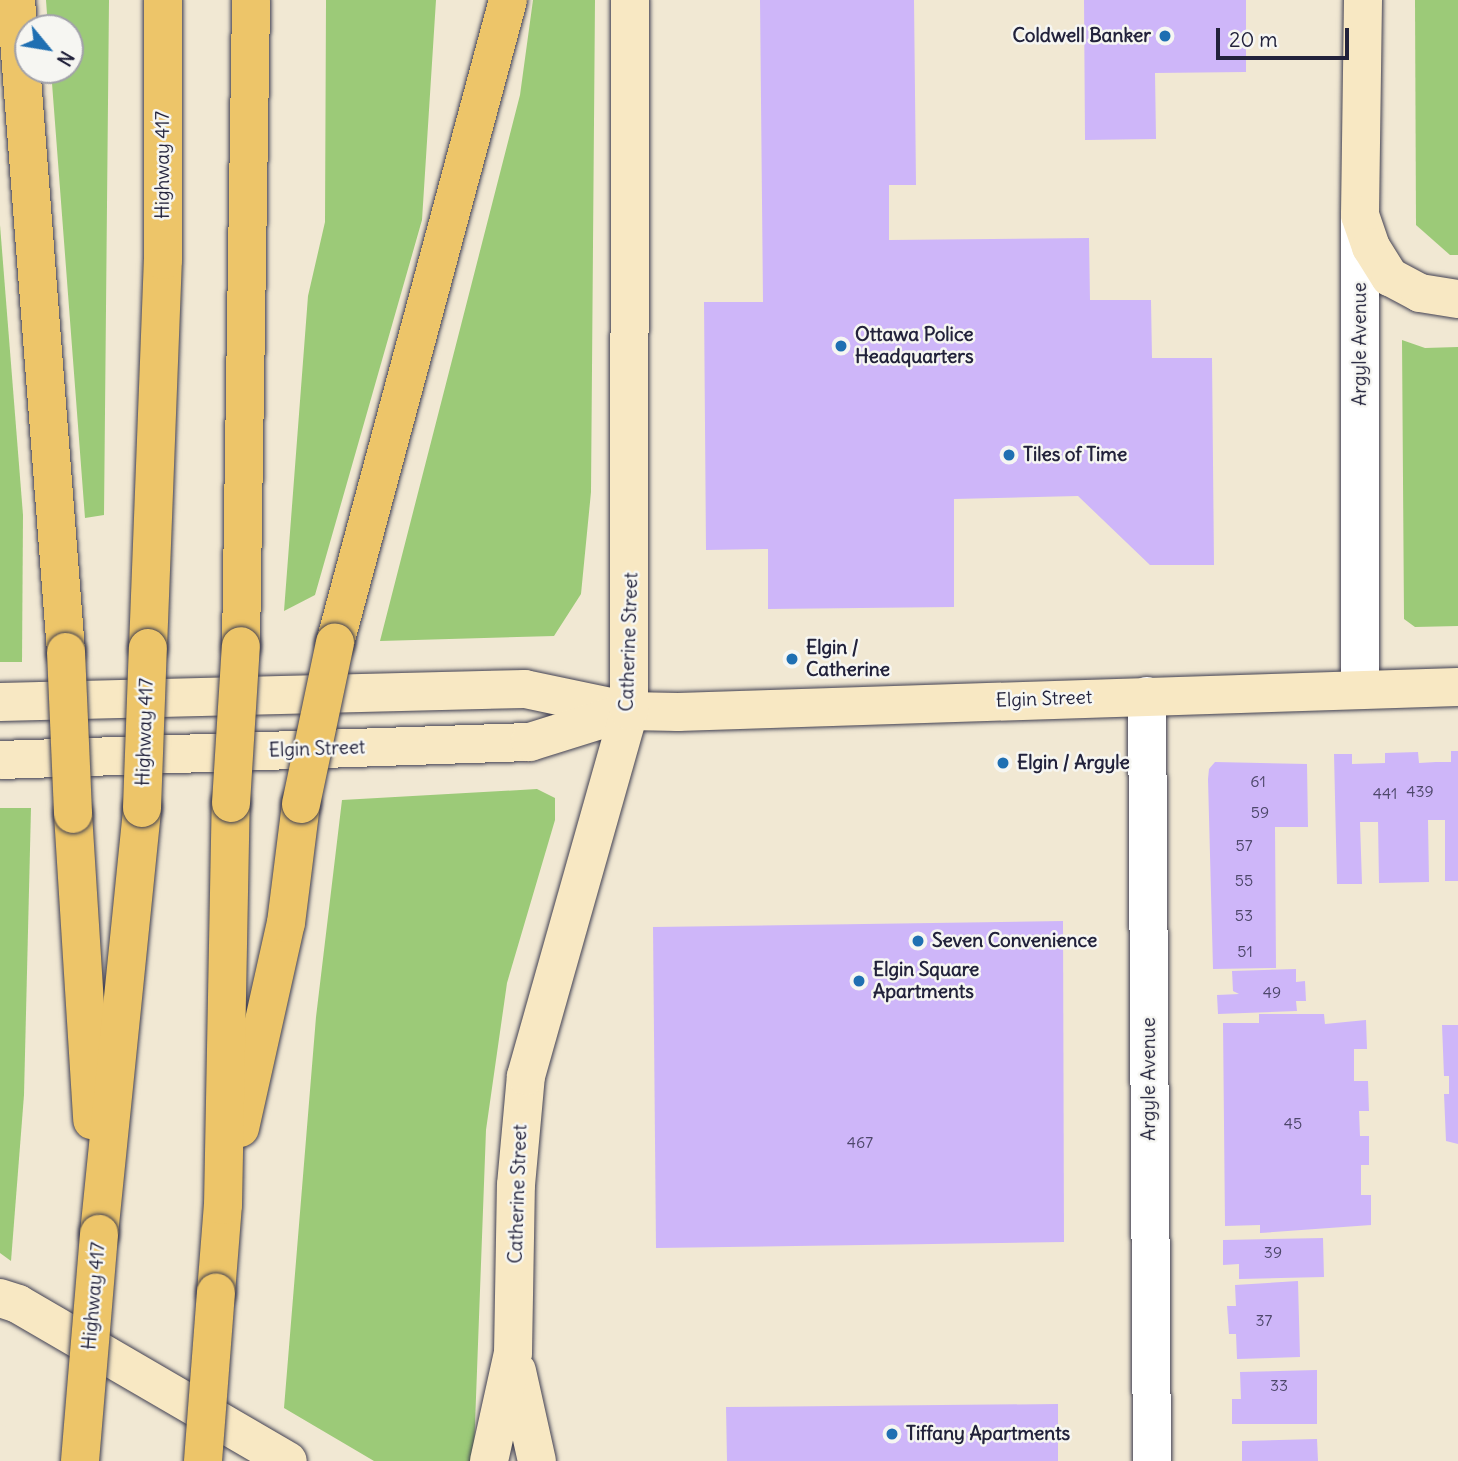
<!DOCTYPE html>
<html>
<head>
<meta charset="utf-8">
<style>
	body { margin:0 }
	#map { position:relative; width:1458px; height:1461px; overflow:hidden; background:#f1e8d3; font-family:Delius,sans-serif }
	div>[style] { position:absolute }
	.green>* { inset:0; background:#9cca78 }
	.pier>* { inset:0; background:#f1e8d3 }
	.building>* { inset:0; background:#ceb6f9 }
	.roads { filter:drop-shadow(0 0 2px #414052) drop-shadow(0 0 2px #414052) }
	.street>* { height:38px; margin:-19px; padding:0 19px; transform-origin:19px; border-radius:19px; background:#fff }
	.secondary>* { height:38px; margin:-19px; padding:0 19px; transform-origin:19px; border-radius:19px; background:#f8e8c3 }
	.highway>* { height:38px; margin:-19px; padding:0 19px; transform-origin:19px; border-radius:19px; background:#edc569 }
	.bridges { filter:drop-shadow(0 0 2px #414052) drop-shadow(0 0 2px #414052) }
	.highway-bridge>* { height:38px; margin:-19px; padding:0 19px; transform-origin:19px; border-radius:19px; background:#edc569 }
	.dots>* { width:19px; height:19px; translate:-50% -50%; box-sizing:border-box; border:4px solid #f6f6f2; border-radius:50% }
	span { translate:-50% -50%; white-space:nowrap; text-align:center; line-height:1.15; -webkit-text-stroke:5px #f6f6f2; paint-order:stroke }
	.number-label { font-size:16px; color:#4d476a }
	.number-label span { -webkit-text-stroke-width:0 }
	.poi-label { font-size:19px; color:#22223b; font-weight:700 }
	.right { translate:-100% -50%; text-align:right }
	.left { translate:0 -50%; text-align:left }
	.street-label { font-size:19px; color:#22223b }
	.north { position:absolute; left:14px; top:14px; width:70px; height:70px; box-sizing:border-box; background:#f6f6f2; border:2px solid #a1a1a9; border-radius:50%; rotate:120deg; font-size:19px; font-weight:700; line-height:28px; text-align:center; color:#22223b }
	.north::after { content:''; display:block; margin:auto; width:24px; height:32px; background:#1f6fb2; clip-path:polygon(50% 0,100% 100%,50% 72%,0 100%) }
	.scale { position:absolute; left:1216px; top:28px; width:133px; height:32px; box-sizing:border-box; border:4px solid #22223b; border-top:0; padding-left:9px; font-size:21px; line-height:24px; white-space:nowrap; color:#22223b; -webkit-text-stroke:5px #f6f6f2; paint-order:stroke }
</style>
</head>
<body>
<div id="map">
	<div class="green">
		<div style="clip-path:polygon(46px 0,109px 0,104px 515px,85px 518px,51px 70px,70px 70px,70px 28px,48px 28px)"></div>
		<div style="clip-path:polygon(326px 0,436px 0,422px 220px,315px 595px,284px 611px,308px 296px,325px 222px)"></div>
		<div style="clip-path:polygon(533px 0,595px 0,591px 492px,581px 594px,554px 636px,380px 641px,520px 95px)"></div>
		<div style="clip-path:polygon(1415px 0,1458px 0,1458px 255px,1450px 255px,1416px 225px)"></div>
		<div style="clip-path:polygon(0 225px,23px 515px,22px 662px,0 662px)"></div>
		<div style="clip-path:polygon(1402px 340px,1425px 348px,1458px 347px,1458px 626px,1415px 627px,1404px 619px)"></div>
		<div style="clip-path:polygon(537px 789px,555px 798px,555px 820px,507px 983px,486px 1130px,474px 1451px,471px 1461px,374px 1461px,284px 1408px,316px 1017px,342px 800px)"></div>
		<div style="clip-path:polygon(0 808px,31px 808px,24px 1095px,11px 1261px,0 1253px)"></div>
	</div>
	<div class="pier">
		<div style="clip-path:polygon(0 1424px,66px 1458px,68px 1461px,0 1461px)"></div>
	</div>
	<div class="building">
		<div style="clip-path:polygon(760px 0,914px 0,916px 185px,889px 185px,889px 240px,1089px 238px,1090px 300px,1151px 300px,1152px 358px,1212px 358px,1214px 565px,1150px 565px,1078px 496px,954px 499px,954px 607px,768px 609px,768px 549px,706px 550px,704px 302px,763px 302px)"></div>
		<div style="clip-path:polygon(1084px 0,1246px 0,1246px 72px,1155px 73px,1156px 139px,1085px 140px)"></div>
		<div style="clip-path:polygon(1451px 751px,1458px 751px,1458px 881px,1445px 881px,1445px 820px,1428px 820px,1429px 882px,1379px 883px,1378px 822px,1360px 822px,1362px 884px,1337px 884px,1334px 754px,1352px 754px,1352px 764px,1385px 763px,1385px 753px,1418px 752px,1419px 763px,1436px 762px,1451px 762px)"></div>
		<div style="clip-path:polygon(1215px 762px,1307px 764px,1308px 827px,1275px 827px,1276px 968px,1213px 969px,1208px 779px,1209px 769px)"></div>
		<div style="clip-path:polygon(1063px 921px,1064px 1242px,656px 1248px,653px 927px)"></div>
		<div style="clip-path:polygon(1296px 969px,1296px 982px,1305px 981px,1306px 1001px,1296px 1001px,1297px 1011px,1218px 1014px,1217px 995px,1239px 994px,1233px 991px,1232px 971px)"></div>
		<div style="clip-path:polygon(1259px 1014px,1324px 1014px,1325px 1024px,1366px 1020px,1367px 1049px,1354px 1049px,1354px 1081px,1368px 1081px,1369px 1111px,1359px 1111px,1360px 1136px,1369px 1136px,1369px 1165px,1361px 1165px,1361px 1195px,1371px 1195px,1371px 1225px,1260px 1233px,1260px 1225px,1225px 1226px,1223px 1023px,1259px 1023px)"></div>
		<div style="clip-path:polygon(1442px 1025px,1458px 1025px,1458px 1144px,1446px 1141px,1444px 1094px,1449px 1094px,1449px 1076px,1444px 1076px)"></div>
		<div style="clip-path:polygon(1323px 1238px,1324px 1277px,1239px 1279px,1239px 1264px,1223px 1265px,1223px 1240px)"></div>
		<div style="clip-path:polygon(1298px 1281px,1300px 1357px,1237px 1359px,1236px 1334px,1229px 1334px,1227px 1306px,1236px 1306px,1235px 1285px)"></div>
		<div style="clip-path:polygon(1317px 1370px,1317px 1424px,1232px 1424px,1232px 1399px,1241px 1399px,1240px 1372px)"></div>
		<div style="clip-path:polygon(1058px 1404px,1058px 1461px,727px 1461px,726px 1407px)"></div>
		<div style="clip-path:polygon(1317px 1439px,1318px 1461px,1242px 1461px,1242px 1441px)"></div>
	</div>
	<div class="roads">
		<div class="street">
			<div style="left:1360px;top:215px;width:474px;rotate:90deg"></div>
			<div style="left:1147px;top:696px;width:765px;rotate:89.63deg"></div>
		</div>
		<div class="secondary">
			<div style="left:1363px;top:0;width:215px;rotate:90.8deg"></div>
			<div style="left:1360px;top:215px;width:34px;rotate:71deg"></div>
			<div style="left:1371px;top:247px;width:36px;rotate:58deg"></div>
			<div style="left:1390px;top:277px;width:34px;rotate:28deg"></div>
			<div style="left:1420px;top:293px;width:38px;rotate:9deg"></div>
			<div style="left:0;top:702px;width:525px;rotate:-1.42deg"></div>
			<div style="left:525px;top:689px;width:106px;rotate:11.9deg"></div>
			<div style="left:629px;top:711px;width:49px;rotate:1.2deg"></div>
			<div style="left:678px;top:712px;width:780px;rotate:-1.84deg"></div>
			<div style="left:0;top:760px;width:530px;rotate:-1.95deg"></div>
			<div style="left:530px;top:742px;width:101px;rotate:-17.4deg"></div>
			<div style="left:0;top:1298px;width:19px;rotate:18deg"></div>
			<div style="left:18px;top:1304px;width:312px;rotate:30.2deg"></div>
			<div style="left:517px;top:1371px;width:92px;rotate:77.5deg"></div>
			<div style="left:489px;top:1461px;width:111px;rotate:-77.5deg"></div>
			<div style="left:513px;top:1353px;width:168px;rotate:-89deg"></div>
			<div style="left:516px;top:1185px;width:109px;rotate:-84.8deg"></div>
			<div style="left:526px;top:1076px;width:379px;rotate:-74.2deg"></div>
			<div style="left:629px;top:711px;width:711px;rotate:-89.92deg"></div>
		</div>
		<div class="highway">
			<div style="left:16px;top:0;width:654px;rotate:85.61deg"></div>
			<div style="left:335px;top:643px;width:666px;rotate:-74.94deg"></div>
			<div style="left:241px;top:646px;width:646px;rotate:-89.11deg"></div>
			<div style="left:148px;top:648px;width:388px;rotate:-87.8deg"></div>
			<div style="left:163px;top:260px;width:260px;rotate:-90deg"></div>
			<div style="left:73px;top:814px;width:307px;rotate:86.4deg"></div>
			<div style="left:240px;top:1128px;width:210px;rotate:-77.4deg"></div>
			<div style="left:286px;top:923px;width:120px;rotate:-82.8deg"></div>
			<div style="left:99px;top:1234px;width:428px;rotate:-84.2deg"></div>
			<div style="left:216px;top:1293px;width:88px;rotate:-85.5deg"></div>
			<div style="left:223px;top:1205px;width:402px;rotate:-88.9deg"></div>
		</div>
	</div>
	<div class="bridges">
		<div class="highway-bridge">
			<div style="left:66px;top:652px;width:162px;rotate:87.5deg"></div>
			<div style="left:231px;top:803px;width:157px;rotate:-86.4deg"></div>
			<div style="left:301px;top:804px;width:165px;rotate:-78.1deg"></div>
			<div style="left:142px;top:808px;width:160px;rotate:-87.9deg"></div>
			<div style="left:80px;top:1461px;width:228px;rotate:-85.2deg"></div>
			<div style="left:203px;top:1461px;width:169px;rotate:-85.6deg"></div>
		</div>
	</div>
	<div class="dots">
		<div style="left:1165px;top:36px;background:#1f6fb2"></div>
		<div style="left:841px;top:346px;background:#1f6fb2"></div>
		<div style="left:1009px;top:455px;background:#1f6fb2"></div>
		<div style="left:792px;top:659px;background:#1f6fb2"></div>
		<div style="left:1003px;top:763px;background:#1f6fb2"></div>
		<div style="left:918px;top:941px;background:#1f6fb2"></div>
		<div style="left:859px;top:981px;background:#1f6fb2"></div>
		<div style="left:892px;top:1434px;background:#1f6fb2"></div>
	</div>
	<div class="number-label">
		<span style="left:1258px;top:781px">61</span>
		<span style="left:1420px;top:791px">439</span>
		<span style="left:1385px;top:793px">441</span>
		<span style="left:1260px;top:812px">59</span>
		<span style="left:1244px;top:845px">57</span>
		<span style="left:1244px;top:880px">55</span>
		<span style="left:1244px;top:915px">53</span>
		<span style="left:1245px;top:951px">51</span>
		<span style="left:1272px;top:992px">49</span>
		<span style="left:1293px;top:1123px">45</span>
		<span style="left:860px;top:1142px">467</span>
		<span style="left:1273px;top:1252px">39</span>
		<span style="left:1264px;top:1320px">37</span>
		<span style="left:1279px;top:1385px">33</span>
	</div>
	<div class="poi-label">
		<span class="right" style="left:1151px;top:36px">Coldwell Banker</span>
		<span class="left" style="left:855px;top:346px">Ottawa Police<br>Headquarters</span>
		<span class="left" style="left:1023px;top:455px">Tiles of Time</span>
		<span class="left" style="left:806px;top:659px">Elgin /<br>Catherine</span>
		<span class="left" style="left:1017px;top:763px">Elgin / Argyle</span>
		<span class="left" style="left:932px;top:941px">Seven Convenience</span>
		<span class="left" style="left:873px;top:981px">Elgin Square<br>Apartments</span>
		<span class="left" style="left:906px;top:1434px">Tiffany Apartments</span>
	</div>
	<div class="street-label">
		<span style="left:163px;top:165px;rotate:-90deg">Highway 417</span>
		<span style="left:1360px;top:344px;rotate:-90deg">Argyle Avenue</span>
		<span style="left:629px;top:642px;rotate:-88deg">Catherine Street</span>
		<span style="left:1044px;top:699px;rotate:-2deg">Elgin Street</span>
		<span style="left:145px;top:732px;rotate:-88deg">Highway 417</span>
		<span style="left:317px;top:749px;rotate:-2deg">Elgin Street</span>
		<span style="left:1149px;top:1079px;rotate:-90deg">Argyle Avenue</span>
		<span style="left:518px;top:1194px;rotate:-88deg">Catherine Street</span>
		<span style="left:94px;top:1296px;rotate:-85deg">Highway 417</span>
	</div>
	<div class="north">N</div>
	<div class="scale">20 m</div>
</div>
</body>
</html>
